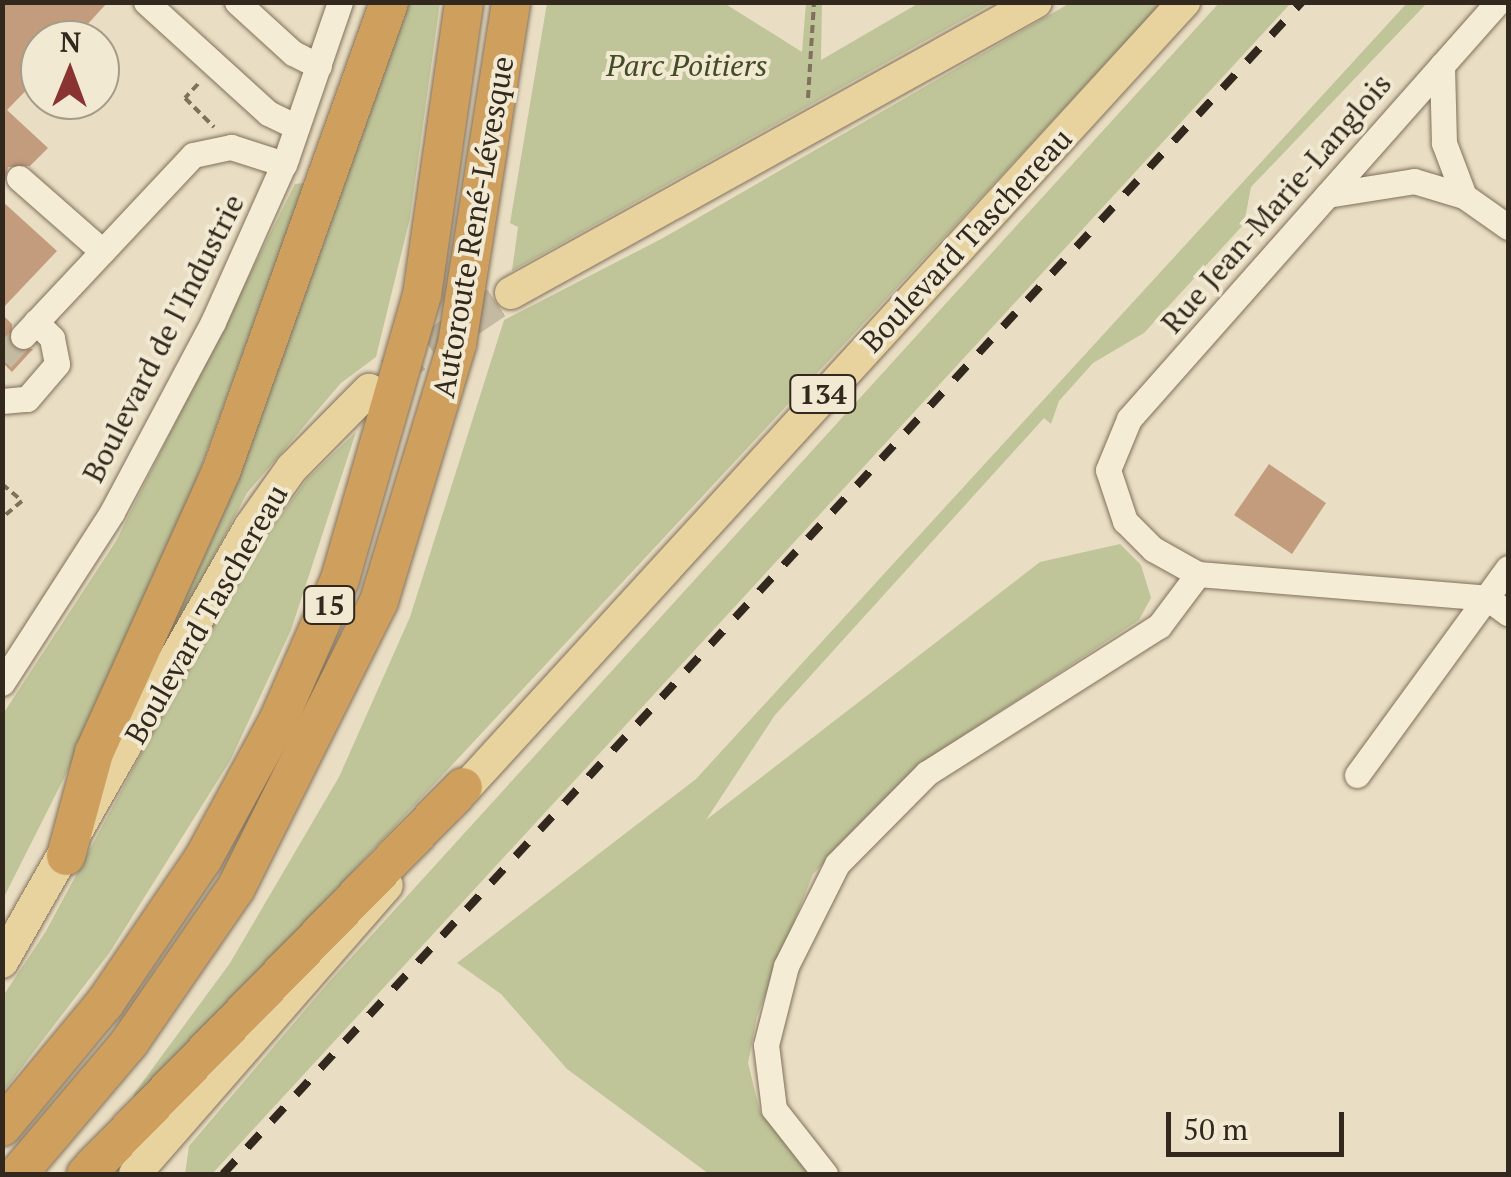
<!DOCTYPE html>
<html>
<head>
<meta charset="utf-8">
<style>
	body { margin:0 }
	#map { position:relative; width:1511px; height:1177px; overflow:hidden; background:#e9dec3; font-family:"PT Serif",serif }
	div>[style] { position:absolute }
	.green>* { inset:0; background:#bfc599 }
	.building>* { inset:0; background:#c39b7d }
	.minor-tunnel>* { height:25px; margin-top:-12.5px; transform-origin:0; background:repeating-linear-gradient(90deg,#c4baa2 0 25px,transparent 0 37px) }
	.major-tunnel>* { height:32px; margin-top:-16px; transform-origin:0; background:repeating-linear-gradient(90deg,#c4baa2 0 32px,transparent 0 48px) }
	.path>* { height:4px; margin-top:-2px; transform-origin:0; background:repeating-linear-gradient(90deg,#81705c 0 8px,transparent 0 13px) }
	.roads { filter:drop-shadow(0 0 2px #81705c) drop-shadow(0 0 2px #81705c) }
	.minor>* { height:25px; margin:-12.5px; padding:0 12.5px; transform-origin:12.5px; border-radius:12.5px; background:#f4ecd5 }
	.major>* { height:32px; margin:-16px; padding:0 16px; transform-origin:16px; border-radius:16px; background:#e8d39f }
	.highway>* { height:38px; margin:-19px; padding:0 19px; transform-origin:19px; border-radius:19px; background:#cf9f5d }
	.rail>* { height:8px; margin-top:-4px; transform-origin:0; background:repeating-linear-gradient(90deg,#32281e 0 18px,transparent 0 36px) }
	span { translate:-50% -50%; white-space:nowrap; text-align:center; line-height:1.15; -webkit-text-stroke:8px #f1e9d2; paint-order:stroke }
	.shield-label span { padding:2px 8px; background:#f1e9d2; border:2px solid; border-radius:8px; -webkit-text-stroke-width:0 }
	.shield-label { font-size:28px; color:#32281e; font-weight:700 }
	.park-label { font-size:30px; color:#424d27; font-style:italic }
	.street-label { font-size:30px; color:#32281e }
	.frame { position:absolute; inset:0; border:5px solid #32281e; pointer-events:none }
	.north { position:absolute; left:20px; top:20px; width:100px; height:100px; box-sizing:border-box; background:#f1e9d2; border:2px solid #a59c8a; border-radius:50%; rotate:1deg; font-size:28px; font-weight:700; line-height:40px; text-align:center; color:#32281e }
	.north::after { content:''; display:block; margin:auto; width:35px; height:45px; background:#893433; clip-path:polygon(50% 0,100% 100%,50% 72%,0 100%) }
	.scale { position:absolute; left:1166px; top:1112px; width:178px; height:45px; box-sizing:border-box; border:5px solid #32281e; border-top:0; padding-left:12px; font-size:30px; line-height:35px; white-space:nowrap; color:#32281e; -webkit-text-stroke:8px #f1e9d2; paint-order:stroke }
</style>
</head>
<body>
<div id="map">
	<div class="green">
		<div style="clip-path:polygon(404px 3px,440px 3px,410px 218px,376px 357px,341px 383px,247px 493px,165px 649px,160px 645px)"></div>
		<div style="clip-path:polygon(547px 3px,724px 3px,802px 52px,806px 3px,822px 3px,821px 60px,919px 3px,993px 3px,512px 271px,518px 227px,510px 223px)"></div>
		<div style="clip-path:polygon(1070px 3px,1162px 3px,139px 1101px,133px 1095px,230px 963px,339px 777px,410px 617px,504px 320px,663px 238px)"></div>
		<div style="clip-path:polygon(1219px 3px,1291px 3px,212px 1174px,185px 1174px,189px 1146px,329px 982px)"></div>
		<div style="clip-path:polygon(1407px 3px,1427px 3px,1251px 187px,1244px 224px,1144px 333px,1093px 363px,1059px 401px,1051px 424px,1044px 418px,775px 715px,706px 820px,1040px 562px,1120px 544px,1141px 565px,1151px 598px,1139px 620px,917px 766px,813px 874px,757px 1016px,748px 1063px,760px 1112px,811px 1174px,709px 1174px,567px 1069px,501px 994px,457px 963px,696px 779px)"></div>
		<div style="clip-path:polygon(305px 183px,188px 503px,114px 679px,3px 899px,3px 714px,116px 541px,295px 184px)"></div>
		<div style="clip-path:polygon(356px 432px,291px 630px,230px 761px,110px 952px,3px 1092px,3px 996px,46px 931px,235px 579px,308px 478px)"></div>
	</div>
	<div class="building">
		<div style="clip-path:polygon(2px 2px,108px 2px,73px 40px,40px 40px,40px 76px,7px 110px,48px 148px,30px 166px,8px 167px,2px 196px)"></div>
		<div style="clip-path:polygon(2px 201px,57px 251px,2px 309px)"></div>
		<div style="clip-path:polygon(2px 314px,12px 324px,11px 347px,33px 349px,12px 372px,2px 362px)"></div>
		<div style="clip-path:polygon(1269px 464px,1326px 503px,1292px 554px,1234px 515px)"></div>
	</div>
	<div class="minor-tunnel">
		<div style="left:2px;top:359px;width:31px;rotate:-48deg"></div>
	</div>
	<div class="major-tunnel">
		<div style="left:390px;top:374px;width:146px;rotate:-33.8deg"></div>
	</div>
	<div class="path">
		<div style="left:198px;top:84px;width:19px;rotate:133deg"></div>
		<div style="left:185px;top:98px;width:41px;rotate:45deg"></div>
		<div style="left:808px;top:98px;width:96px;rotate:-86.4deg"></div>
		<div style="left:2px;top:484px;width:26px;rotate:40deg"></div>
		<div style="left:22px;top:501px;width:26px;rotate:140deg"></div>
	</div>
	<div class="roads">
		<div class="minor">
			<div style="left:146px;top:2px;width:165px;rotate:42.3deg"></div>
			<div style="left:268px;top:113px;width:32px;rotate:26deg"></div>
			<div style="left:237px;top:2px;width:76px;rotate:42.3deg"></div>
			<div style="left:293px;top:53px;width:29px;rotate:27deg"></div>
			<div style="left:1498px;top:2px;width:557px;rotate:131.51deg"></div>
			<div style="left:1129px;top:419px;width:55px;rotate:112.4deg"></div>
			<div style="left:1108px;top:470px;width:54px;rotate:71.6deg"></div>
			<div style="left:1125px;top:521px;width:40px;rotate:45deg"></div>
			<div style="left:1153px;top:549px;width:51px;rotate:29.1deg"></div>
			<div style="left:1198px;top:574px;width:290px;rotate:4.7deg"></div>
			<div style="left:1487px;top:598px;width:26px;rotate:36deg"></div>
			<div style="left:19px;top:178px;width:111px;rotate:41.3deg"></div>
			<div style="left:1327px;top:195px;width:88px;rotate:-9.1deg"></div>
			<div style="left:1414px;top:181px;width:52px;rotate:16.7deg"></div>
			<div style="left:1464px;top:196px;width:57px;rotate:-110.7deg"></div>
			<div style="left:1444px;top:143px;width:78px;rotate:-91.5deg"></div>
			<div style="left:1464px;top:196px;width:54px;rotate:35.2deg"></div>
			<div style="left:23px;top:336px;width:248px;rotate:-46.8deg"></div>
			<div style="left:193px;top:155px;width:39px;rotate:-12deg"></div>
			<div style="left:231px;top:147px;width:56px;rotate:17.8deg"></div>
			<div style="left:2px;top:401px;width:25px;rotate:-5deg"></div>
			<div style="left:27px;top:399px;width:46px;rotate:-49.4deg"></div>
			<div style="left:57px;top:364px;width:26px;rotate:-101deg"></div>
			<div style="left:52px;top:338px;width:23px;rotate:-135deg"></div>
			<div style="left:2px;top:683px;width:203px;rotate:-57.2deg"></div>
			<div style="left:112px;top:512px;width:215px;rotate:-62deg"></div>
			<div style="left:213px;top:322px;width:179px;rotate:-65.9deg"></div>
			<div style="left:286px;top:159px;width:166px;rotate:-71deg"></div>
			<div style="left:1357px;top:775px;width:256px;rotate:-53.9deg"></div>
			<div style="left:825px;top:1174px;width:83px;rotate:-128.1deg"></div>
			<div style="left:774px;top:1109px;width:64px;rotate:-97.1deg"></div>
			<div style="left:766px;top:1045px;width:81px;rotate:-75.8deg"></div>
			<div style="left:786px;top:966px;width:114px;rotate:-63.4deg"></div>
			<div style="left:837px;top:864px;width:128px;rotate:-45.3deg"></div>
			<div style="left:927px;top:773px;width:275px;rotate:-32.4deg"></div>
			<div style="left:1159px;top:626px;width:65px;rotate:-53.1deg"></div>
		</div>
		<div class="major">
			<div style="left:511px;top:293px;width:600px;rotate:-29deg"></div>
			<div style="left:448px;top:807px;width:1091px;rotate:-47.56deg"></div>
			<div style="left:2px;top:962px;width:501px;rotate:-60.31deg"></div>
			<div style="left:250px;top:527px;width:72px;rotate:-54.6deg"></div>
			<div style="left:292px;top:468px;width:110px;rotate:-45.4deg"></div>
			<div style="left:135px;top:1174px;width:383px;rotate:-48.9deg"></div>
		</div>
		<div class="highway">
			<div style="left:66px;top:856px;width:107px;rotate:-74.8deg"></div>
			<div style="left:94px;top:753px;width:308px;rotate:-65.7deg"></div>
			<div style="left:221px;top:472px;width:499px;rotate:-70.3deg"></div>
			<div style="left:2px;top:1127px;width:161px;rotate:-50.3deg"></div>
			<div style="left:105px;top:1003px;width:174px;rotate:-55.8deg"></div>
			<div style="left:203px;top:859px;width:157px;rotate:-61.5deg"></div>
			<div style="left:278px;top:721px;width:155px;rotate:-66.4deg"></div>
			<div style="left:340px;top:579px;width:296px;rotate:-73.9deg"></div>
			<div style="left:422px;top:295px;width:296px;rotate:-81.8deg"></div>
			<div style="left:18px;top:1174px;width:172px;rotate:-49.7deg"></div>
			<div style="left:129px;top:1043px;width:188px;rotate:-55.4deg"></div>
			<div style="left:236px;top:888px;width:321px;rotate:-63.5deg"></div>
			<div style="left:379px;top:601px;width:269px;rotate:-73.1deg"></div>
			<div style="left:457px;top:344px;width:346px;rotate:-81deg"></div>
			<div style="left:86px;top:1174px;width:540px;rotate:-45.75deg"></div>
		</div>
	</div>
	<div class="rail">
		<div style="left:223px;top:1174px;width:1593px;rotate:-47.37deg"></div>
	</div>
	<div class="shield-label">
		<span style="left:823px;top:394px">134</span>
		<span style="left:329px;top:605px">15</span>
	</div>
	<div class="park-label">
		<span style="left:687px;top:65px">Parc Poitiers</span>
	</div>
	<div class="street-label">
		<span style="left:1276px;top:203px;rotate:-49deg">Rue Jean-Marie-Langlois</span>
		<span style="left:473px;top:227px;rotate:-80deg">Autoroute René-Lévesque</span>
		<span style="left:966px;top:240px;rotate:-47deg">Boulevard Taschereau</span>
		<span style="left:163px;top:338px;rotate:-63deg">Boulevard de l'Industrie</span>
		<span style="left:206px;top:614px;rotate:-60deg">Boulevard Taschereau</span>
	</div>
	<div class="frame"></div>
	<div class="north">N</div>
	<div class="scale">50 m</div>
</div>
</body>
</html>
